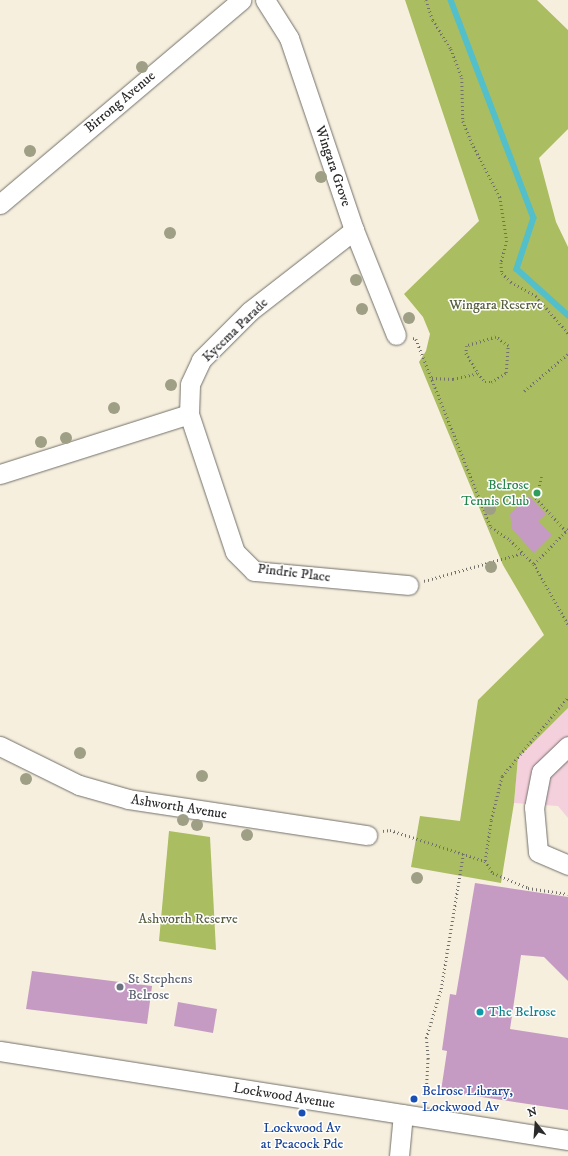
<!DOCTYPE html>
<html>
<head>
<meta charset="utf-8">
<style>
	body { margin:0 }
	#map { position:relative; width:568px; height:1156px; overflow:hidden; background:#f6efde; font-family:"IM FELL DW Pica",serif }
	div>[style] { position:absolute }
	.built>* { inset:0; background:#f4cfdc }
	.green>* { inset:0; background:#aabd61 }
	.stream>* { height:5.5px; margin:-2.75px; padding:0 2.75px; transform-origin:2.75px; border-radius:2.75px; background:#52bfcb }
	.building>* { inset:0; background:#c59bc3 }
	.path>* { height:2.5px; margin-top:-1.25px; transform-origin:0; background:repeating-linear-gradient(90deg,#72706a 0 1px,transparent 0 4px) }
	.roads { filter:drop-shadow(0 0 1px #72706a) drop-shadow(0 0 1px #72706a) }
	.minor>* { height:19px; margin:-9.5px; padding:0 9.5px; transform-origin:9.5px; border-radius:9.5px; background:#fff }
	.trees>* { width:12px; height:12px; margin:-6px; border-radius:50%; background:#9f9f86 }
	.dots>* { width:11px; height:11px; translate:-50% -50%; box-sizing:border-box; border:2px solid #fff; border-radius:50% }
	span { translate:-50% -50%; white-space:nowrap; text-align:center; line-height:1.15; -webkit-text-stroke:3px #fff; paint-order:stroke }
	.street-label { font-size:14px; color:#2b2b2b }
	.park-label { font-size:14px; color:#575e3e }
	.leisure-label { font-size:14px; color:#27864d }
	.right { translate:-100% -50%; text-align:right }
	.worship-label { font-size:14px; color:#5b616d }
	.left { translate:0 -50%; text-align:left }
	.culture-label { font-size:14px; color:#0d838f }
	.transit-label { font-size:14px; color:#164399 }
	.north { position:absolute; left:516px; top:1104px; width:40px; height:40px; -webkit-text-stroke:3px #fff; paint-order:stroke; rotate:343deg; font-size:11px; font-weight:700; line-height:16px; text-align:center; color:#2b2b2b }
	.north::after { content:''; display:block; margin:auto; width:14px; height:18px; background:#2b2b2b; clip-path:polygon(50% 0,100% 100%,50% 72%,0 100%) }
</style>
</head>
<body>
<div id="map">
	<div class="built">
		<div style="clip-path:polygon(568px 708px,568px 818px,558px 806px,514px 803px,518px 758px)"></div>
	</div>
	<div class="green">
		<div style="clip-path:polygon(405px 0,537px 0,568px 30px,568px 129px,539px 158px,556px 222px,568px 247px,568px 708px,518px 758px,514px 803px,501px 883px,411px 867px,420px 816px,460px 821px,478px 700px,544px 635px,503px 565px,419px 362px,426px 351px,430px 334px,423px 317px,404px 294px,479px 221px)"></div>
		<div style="clip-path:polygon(169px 831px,210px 837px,216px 950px,159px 941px)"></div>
	</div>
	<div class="stream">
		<div style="left:451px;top:0;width:233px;rotate:69.2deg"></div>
		<div style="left:534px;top:218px;width:54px;rotate:108.4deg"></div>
		<div style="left:517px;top:269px;width:69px;rotate:42deg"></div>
	</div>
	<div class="building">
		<div style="clip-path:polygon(529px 496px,546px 514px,538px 521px,552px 535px,534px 553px,512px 529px,510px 514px)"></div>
		<div style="clip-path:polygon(475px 883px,568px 897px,568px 981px,544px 957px,521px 955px,510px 1029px,568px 1038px,568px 1110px,441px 1091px,447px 1051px,442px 1050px,450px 994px,456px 995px)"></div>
		<div style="clip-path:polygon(32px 971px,152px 986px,147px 1024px,26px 1009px)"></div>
		<div style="clip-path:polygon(178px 1002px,217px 1009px,213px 1033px,174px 1026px)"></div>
	</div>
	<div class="path">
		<div style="left:426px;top:0;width:21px;rotate:71deg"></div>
		<div style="left:433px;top:20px;width:34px;rotate:58deg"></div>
		<div style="left:451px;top:49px;width:31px;rotate:69deg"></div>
		<div style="left:462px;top:78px;width:43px;rotate:88.7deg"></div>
		<div style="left:463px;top:121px;width:24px;rotate:68deg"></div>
		<div style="left:472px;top:143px;width:61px;rotate:62.6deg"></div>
		<div style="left:500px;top:197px;width:45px;rotate:81deg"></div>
		<div style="left:507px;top:241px;width:23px;rotate:105deg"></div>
		<div style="left:501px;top:263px;width:10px;rotate:84deg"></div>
		<div style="left:502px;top:273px;width:13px;rotate:45deg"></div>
		<div style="left:511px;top:282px;width:29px;rotate:29deg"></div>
		<div style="left:536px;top:296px;width:49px;rotate:49.1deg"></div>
		<div style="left:413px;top:338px;width:3px;rotate:18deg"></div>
		<div style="left:416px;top:339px;width:202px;rotate:68.3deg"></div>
		<div style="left:491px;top:527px;width:23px;rotate:34deg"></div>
		<div style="left:510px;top:540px;width:34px;rotate:45deg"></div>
		<div style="left:534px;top:564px;width:69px;rotate:60.5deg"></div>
		<div style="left:432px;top:378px;width:21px;rotate:3deg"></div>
		<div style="left:453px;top:379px;width:26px;rotate:-13deg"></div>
		<div style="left:478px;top:373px;width:11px;rotate:52deg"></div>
		<div style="left:485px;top:382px;width:6px"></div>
		<div style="left:491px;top:382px;width:17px;rotate:-31deg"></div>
		<div style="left:506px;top:373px;width:27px;rotate:-86deg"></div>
		<div style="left:508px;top:346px;width:15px;rotate:-143deg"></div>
		<div style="left:496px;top:337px;width:30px;rotate:163deg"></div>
		<div style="left:467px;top:346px;width:7px;rotate:98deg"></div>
		<div style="left:466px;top:353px;width:23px;rotate:59deg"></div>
		<div style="left:524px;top:391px;width:57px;rotate:-40.1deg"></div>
		<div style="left:542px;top:477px;width:22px;rotate:106deg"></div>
		<div style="left:536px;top:498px;width:45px;rotate:47.7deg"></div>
		<div style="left:534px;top:564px;width:49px;rotate:-45.8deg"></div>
		<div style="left:424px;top:581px;width:103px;rotate:-15.8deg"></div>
		<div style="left:383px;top:831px;width:7px;rotate:-8deg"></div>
		<div style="left:390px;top:830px;width:100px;rotate:18.1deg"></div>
		<div style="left:485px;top:861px;width:14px;rotate:56deg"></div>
		<div style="left:493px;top:873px;width:38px;rotate:23deg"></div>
		<div style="left:528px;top:888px;width:40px;rotate:8.5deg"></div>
		<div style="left:485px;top:861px;width:41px;rotate:-81.7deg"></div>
		<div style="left:491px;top:820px;width:45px;rotate:-76deg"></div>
		<div style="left:502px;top:776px;width:103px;rotate:-50.1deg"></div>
		<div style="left:426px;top:1092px;width:33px;rotate:-87deg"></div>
		<div style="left:428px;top:1059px;width:21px;rotate:-95deg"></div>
		<div style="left:426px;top:1038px;width:51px;rotate:-73deg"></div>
		<div style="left:441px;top:989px;width:137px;rotate:-80.7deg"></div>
	</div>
	<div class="roads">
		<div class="minor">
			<div style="left:265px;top:0;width:45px;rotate:57.7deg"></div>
			<div style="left:289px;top:38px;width:203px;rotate:71.3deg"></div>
			<div style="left:354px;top:230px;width:113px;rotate:68.2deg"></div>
			<div style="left:0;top:204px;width:316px;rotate:-40.2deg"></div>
			<div style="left:189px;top:414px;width:145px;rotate:71.6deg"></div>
			<div style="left:235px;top:552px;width:27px;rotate:45deg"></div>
			<div style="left:254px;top:571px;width:155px;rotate:5.2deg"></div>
			<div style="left:0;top:474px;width:198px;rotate:-17.6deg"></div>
			<div style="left:189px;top:414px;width:30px;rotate:-88deg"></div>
			<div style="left:190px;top:384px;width:26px;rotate:-65deg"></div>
			<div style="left:201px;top:360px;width:69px;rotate:-45deg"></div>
			<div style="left:250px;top:311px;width:132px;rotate:-37.9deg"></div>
			<div style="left:0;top:746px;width:88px;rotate:26.3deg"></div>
			<div style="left:79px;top:785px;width:51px;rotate:15.9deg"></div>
			<div style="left:128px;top:799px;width:242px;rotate:8.6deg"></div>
			<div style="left:568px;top:746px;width:37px;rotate:136deg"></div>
			<div style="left:541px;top:772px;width:36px;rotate:101deg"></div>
			<div style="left:534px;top:807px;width:45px;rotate:84.9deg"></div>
			<div style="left:538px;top:852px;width:33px;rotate:23deg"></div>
			<div style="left:0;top:1051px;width:575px;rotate:8.91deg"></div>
			<div style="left:399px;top:1156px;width:42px;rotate:-84.6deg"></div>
		</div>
	</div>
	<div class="trees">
		<div style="left:142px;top:67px"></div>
		<div style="left:30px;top:151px"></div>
		<div style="left:321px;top:177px"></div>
		<div style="left:170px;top:233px"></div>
		<div style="left:356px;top:280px"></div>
		<div style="left:362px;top:309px"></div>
		<div style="left:409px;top:318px"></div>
		<div style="left:171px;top:385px"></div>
		<div style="left:114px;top:408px"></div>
		<div style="left:66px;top:438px"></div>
		<div style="left:41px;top:442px"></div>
		<div style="left:490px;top:509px"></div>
		<div style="left:491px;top:567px"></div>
		<div style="left:80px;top:753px"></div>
		<div style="left:202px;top:776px"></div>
		<div style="left:26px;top:779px"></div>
		<div style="left:183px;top:820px"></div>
		<div style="left:197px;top:825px"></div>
		<div style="left:247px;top:835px"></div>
		<div style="left:417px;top:878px"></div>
	</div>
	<div class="dots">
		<div style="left:537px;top:493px;background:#2e9e5b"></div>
		<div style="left:120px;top:987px;background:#6b7280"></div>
		<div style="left:480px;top:1012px;background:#0f9aa8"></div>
		<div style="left:414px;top:1099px;background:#1a4fb4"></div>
		<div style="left:302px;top:1113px;background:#1a4fb4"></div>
	</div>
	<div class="street-label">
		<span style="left:120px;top:102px;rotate:-40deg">Birrong Avenue</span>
		<span style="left:333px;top:166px;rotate:71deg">Wingara Grove</span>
		<span style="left:235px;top:330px;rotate:-44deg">Kyeema Parade</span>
		<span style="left:294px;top:573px;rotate:7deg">Pindrie Place</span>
		<span style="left:179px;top:807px;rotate:9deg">Ashworth Avenue</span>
		<span style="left:284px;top:1096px;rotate:9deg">Lockwood Avenue</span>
	</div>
	<div class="park-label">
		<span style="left:496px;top:305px">Wingara Reserve</span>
		<span style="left:188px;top:919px">Ashworth Reserve</span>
	</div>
	<div class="leisure-label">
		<span class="right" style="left:529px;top:493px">Belrose<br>Tennis Club</span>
	</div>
	<div class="worship-label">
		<span class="left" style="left:128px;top:987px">St Stephens<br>Belrose</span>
	</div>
	<div class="culture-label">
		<span class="left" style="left:488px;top:1012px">The Belrose</span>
	</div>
	<div class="transit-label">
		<span class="left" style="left:422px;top:1099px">Belrose Library,<br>Lockwood Av</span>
		<span style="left:302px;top:1136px">Lockwood Av<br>at Peacock Pde</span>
	</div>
	<div class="north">N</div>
</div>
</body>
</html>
